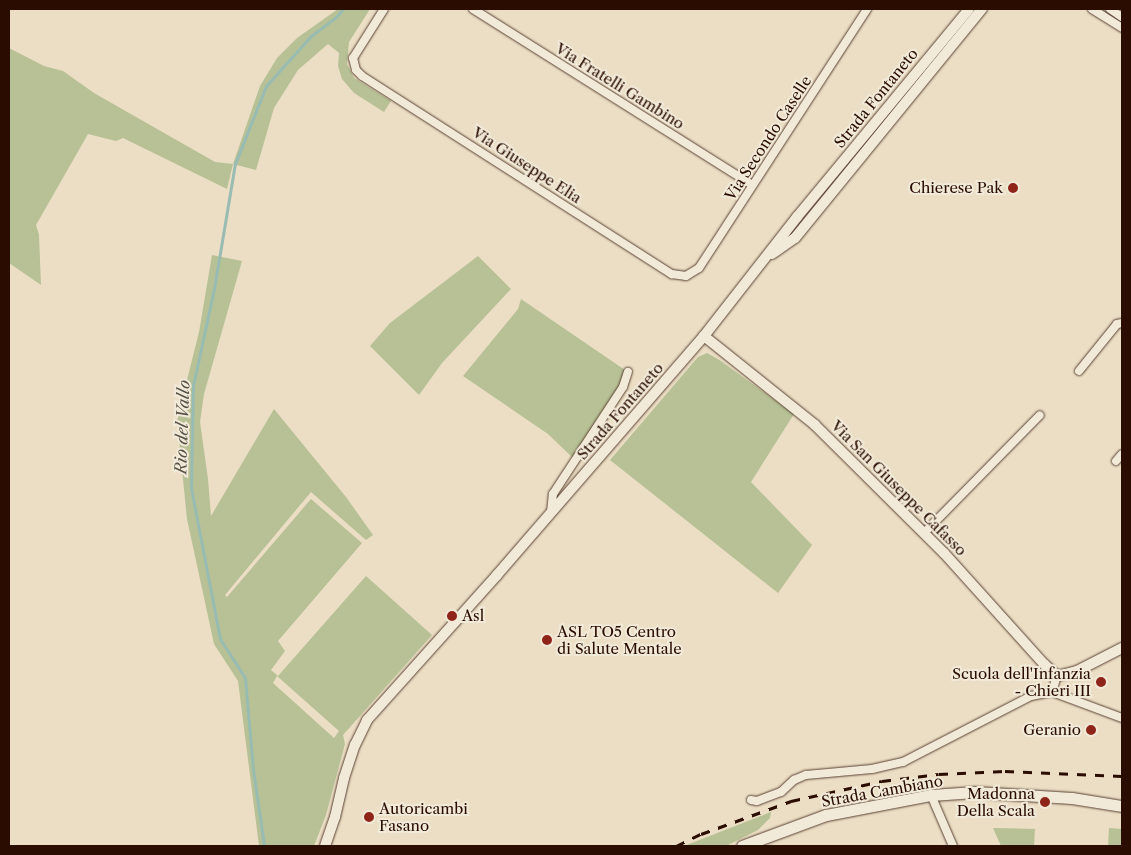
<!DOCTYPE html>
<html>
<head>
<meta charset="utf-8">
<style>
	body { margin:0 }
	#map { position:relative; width:1131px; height:855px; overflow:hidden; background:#ebdec5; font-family:"Libre Caslon Text",serif }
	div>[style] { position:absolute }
	.green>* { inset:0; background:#b7c195 }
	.stream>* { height:2.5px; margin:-1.25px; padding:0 1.25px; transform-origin:1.25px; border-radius:1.25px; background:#98bcb2 }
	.roads { filter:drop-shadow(0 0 1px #5a4031) drop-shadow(0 0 1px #5a4031) }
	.minor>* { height:8px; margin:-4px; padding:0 4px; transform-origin:4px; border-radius:4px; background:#f2ead9 }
	.tertiary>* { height:10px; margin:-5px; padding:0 5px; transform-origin:5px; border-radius:5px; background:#f2ead9 }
	.secondary>* { height:11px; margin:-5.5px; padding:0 5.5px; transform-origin:5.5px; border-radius:5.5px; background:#f2ead9 }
	.rail>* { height:2.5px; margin-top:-1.25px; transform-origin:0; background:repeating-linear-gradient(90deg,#2a0c00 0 9px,transparent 0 18px) }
	.dots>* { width:14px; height:14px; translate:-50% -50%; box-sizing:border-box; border:2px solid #f2ead9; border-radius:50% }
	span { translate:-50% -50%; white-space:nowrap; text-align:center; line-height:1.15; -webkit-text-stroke:4px #f2ead9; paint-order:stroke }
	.street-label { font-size:15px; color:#2a0c00 }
	.poi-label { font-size:15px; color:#2a0c00 }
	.right { translate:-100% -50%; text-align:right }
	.left { translate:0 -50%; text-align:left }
	.water-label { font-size:16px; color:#565247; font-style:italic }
	.frame { position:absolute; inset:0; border:10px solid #2a0c00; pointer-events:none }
</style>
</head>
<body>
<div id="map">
	<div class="green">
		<div style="clip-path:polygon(338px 9px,370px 9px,349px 42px,347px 64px,354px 78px,391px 101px,384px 112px,354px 93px,342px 79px,338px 66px,339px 53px,328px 44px,298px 70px,274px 108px,256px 170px,233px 164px,227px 189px,123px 138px,116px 141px,88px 134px,36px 225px,39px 235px,41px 285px,9px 263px,9px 48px,44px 66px,63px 71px,94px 93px,215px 162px,233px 164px,260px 86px,277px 58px,297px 38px)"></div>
		<div style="clip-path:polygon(evenodd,212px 255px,242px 261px,204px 394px,200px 422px,208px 479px,211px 516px,274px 409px,346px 497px,373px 535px,366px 540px,311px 492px,225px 595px,227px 597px,311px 499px,362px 543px,278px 641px,285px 651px,271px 670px,278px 676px,366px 576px,432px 635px,343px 735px,345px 744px,326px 815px,314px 846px,259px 846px,238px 681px,214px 644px,187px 519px,177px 420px,199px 332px,212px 255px,277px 676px,339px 731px,334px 738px,273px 683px,277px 676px)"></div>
		<div style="clip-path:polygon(478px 256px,511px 289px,442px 363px,419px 395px,370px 346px,390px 323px)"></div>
		<div style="clip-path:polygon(521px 299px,625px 370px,620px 386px,574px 459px,548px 434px,463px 376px,518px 309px)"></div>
		<div style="clip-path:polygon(707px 353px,718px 359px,794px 414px,751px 482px,812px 545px,778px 593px,610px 460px,698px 357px)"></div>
		<div style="clip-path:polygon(771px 812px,770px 818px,758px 830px,726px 846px,684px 846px)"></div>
		<div style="clip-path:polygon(993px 828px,1035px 829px,1034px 846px,1001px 846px)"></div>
		<div style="clip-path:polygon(1109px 828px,1122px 829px,1122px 846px,1108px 846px)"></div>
	</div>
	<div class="stream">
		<div style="left:264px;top:846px;width:77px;rotate:-98.2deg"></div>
		<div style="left:253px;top:770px;width:92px;rotate:-95deg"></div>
		<div style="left:245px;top:678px;width:46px;rotate:-122.7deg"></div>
		<div style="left:220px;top:639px;width:154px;rotate:-100.9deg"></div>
		<div style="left:191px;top:488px;width:102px;rotate:-88.9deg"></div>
		<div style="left:193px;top:386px;width:99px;rotate:-77.8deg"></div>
		<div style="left:214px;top:289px;width:127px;rotate:-80.5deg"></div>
		<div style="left:235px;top:164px;width:84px;rotate:-68.3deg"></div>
		<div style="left:266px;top:86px;width:67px;rotate:-48deg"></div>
		<div style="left:311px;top:36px;width:30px;rotate:-37deg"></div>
		<div style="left:335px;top:18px;width:12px;rotate:-48deg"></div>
	</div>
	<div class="roads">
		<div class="minor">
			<div style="left:384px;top:9px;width:58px;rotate:122.3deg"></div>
			<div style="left:353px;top:58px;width:12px;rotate:76deg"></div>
			<div style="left:356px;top:70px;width:8px;rotate:45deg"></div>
			<div style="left:362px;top:76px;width:368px;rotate:32.6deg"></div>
			<div style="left:672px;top:274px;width:14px;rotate:8deg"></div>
			<div style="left:686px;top:276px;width:15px;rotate:-32deg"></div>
			<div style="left:699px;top:268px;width:309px;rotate:-57deg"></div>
			<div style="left:473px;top:9px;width:330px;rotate:32.2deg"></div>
			<div style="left:1092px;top:9px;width:36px;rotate:32deg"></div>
			<div style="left:1110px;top:9px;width:14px;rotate:34deg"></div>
			<div style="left:1079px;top:371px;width:60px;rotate:-51deg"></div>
			<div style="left:1117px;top:324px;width:5px;rotate:-11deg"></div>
			<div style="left:1116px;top:461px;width:9px;rotate:-49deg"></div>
			<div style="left:551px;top:512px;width:18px;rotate:-84deg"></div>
			<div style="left:553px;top:494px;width:128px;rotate:-56.8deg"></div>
			<div style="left:623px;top:387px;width:16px;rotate:-72deg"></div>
			<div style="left:924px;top:533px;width:165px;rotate:-45.5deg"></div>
			<div style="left:1052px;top:692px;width:75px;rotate:20.4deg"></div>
			<div style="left:931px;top:795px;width:56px;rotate:66.7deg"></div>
			<div style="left:751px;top:800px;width:6px;rotate:9deg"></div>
			<div style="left:757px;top:801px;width:26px;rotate:-21deg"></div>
			<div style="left:781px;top:792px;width:18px;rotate:-43deg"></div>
			<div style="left:794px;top:780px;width:13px;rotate:-23deg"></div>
			<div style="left:806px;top:775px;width:66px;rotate:-5.2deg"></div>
			<div style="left:872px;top:769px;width:32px;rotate:-13deg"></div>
			<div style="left:903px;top:762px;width:144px;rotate:-27.3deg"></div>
			<div style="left:1031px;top:696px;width:21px;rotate:-11deg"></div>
			<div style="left:1052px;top:692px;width:17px;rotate:-73deg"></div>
		</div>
		<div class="tertiary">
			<div style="left:772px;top:254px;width:28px;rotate:-35deg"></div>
			<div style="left:795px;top:238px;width:296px;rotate:-50.8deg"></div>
			<div style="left:704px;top:336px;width:142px;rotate:38.7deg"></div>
			<div style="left:815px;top:425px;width:182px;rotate:44.8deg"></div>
			<div style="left:944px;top:553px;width:149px;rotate:48deg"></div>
			<div style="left:1044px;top:664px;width:18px;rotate:43deg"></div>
			<div style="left:1057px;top:676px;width:21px;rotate:-14deg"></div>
			<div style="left:1077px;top:671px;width:51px;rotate:-27.1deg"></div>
			<div style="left:325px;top:846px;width:31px;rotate:-71deg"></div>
			<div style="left:335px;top:817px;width:40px;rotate:-77deg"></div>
			<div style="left:344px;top:778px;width:35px;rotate:-72deg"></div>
			<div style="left:355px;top:745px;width:28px;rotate:-64deg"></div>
			<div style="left:367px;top:720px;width:195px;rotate:-48.1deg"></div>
			<div style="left:497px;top:575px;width:316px;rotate:-49.1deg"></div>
			<div style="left:704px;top:336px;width:151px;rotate:-52deg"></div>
			<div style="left:797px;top:217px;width:270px;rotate:-50.4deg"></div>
		</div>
		<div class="secondary">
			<div style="left:742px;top:846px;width:90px;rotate:-20.3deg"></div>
			<div style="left:826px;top:815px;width:107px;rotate:-10.8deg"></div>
			<div style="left:931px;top:795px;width:44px;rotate:-3.9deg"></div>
			<div style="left:975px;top:792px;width:97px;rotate:3.5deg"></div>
			<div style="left:1072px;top:798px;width:51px;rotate:9.1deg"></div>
		</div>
	</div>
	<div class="rail">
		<div style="left:676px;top:846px;width:28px;rotate:-26deg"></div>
		<div style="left:701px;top:834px;width:96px;rotate:-20.1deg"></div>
		<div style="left:791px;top:801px;width:93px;rotate:-12.4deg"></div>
		<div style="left:882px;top:781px;width:57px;rotate:-7deg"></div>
		<div style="left:939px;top:774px;width:66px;rotate:-2.6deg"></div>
		<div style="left:1005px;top:771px;width:117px;rotate:2.4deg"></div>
	</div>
	<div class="dots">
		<div style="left:1013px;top:188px;background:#8f2418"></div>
		<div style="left:452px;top:616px;background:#8f2418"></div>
		<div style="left:547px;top:640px;background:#8f2418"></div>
		<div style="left:1101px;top:682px;background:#8f2418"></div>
		<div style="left:1091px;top:730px;background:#8f2418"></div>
		<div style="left:1045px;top:802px;background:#8f2418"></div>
		<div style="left:369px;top:817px;background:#8f2418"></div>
	</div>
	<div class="street-label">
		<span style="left:620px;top:86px;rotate:32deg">Via Fratelli Gambino</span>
		<span style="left:876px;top:98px;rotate:-51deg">Strada Fontaneto</span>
		<span style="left:768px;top:138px;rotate:-57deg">Via Secondo Caselle</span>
		<span style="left:527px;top:165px;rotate:33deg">Via Giuseppe Elia</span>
		<span style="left:620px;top:411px;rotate:-49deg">Strada Fontaneto</span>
		<span style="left:899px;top:488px;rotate:45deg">Via San Giuseppe Cafasso</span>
		<span style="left:882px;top:791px;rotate:-10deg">Strada Cambiano</span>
	</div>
	<div class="poi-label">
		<span class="right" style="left:1003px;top:188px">Chierese Pak</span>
		<span class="left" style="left:462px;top:616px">Asl</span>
		<span class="left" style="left:557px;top:640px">ASL TO5 Centro<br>di Salute Mentale</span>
		<span class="right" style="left:1091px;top:682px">Scuola dell'Infanzia<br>- Chieri III</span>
		<span class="right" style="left:1081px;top:730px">Geranio</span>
		<span class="right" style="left:1035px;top:802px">Madonna<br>Della Scala</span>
		<span class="left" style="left:379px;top:817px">Autoricambi<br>Fasano</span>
	</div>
	<div class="water-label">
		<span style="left:182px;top:427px;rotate:-88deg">Rio del Vallo</span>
	</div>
	<div class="frame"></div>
</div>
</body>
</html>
